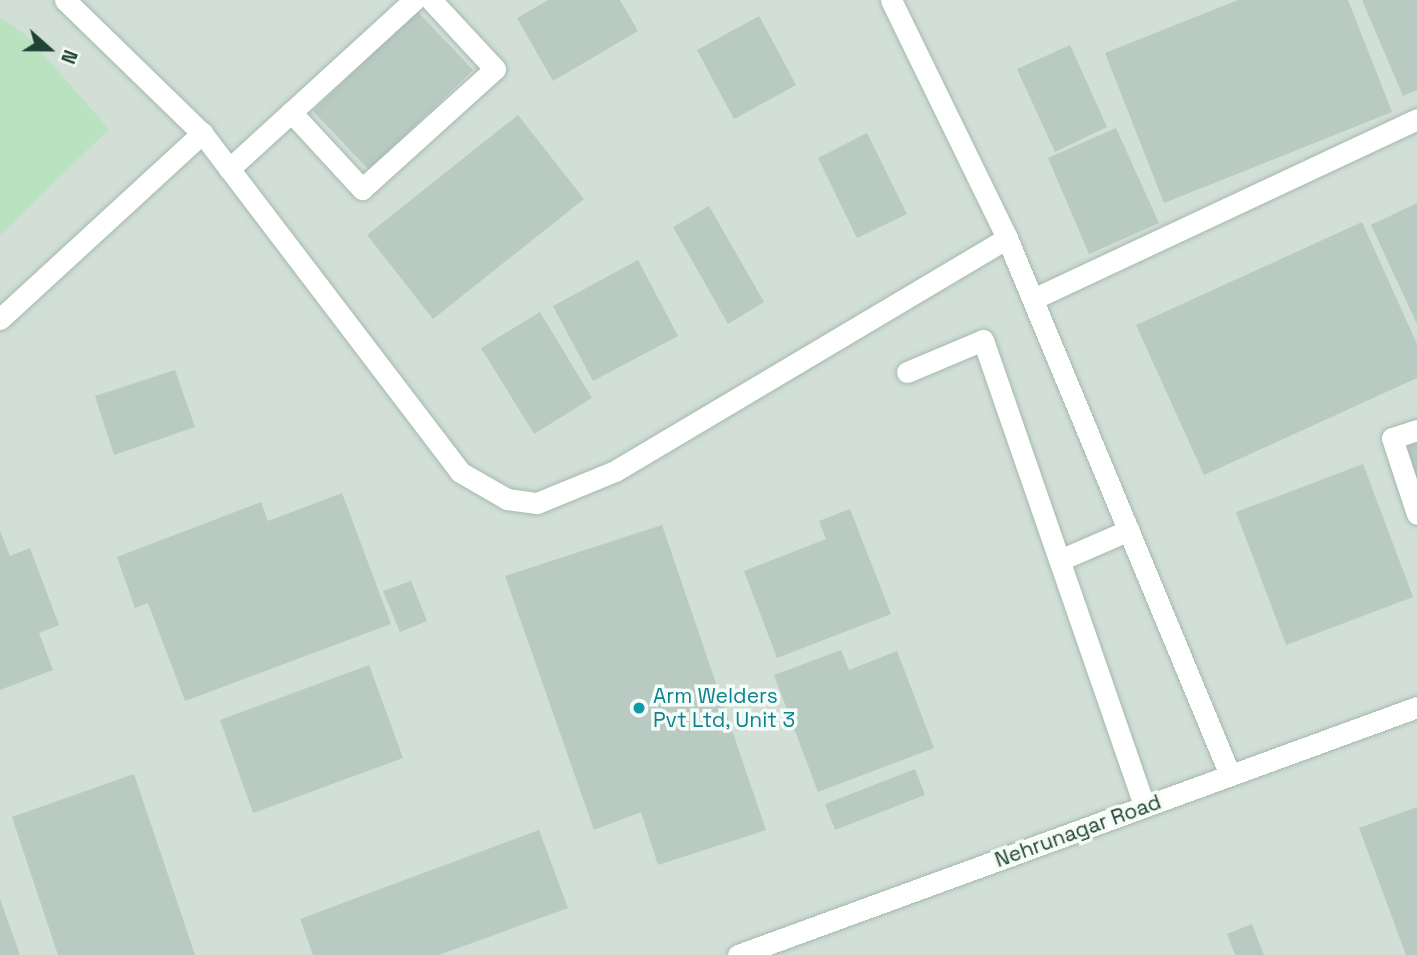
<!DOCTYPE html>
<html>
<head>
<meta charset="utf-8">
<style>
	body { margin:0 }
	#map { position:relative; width:1417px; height:955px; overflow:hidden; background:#e4efe8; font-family:"Space Grotesk",sans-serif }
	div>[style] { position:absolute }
	.built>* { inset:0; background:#d1dfd7 }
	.green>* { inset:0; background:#bae2c0 }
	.building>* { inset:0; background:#b8cac1 }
	.roads { filter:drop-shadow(0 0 2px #a5b8af) drop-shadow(0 0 2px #a5b8af) }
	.minor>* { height:21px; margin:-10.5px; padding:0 10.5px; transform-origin:10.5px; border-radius:10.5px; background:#fff }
	.dots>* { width:19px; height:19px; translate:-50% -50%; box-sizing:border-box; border:4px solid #f5fbf7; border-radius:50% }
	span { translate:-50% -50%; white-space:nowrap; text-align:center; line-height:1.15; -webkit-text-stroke:7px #f5fbf7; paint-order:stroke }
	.culture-label { font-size:21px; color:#0d838f }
	.left { translate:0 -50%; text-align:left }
	.street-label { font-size:21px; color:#204335 }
	.north { position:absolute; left:14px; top:14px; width:70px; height:70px; -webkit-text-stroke:5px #f5fbf7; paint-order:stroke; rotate:111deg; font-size:19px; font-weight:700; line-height:28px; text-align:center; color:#204335 }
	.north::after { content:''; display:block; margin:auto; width:24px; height:32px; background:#204335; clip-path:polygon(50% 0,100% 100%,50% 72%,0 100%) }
</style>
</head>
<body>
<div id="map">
	<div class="built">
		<div style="clip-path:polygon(0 0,1417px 0,1417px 955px,0 955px)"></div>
	</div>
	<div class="green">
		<div style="clip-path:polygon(0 17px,27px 36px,109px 129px,0 235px)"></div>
	</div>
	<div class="building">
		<div style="clip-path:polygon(548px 0,620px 0,638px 31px,553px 81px,517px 18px)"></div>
		<div style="clip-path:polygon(1238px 0,1348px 0,1392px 112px,1164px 203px,1105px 53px)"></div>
		<div style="clip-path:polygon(1362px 0,1417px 0,1417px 90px,1403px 96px)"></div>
		<div style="clip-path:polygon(417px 11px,473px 70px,369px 170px,313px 111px)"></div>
		<div style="clip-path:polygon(759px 16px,796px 85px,734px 119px,697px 50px)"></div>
		<div style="clip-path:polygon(1070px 45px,1107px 127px,1055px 152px,1017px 69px)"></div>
		<div style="clip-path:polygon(518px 115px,584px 199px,433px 319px,367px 235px)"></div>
		<div style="clip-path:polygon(1116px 128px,1159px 223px,1089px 254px,1048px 158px)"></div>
		<div style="clip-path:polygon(867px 133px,907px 214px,857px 238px,818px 158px)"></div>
		<div style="clip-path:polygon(1417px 203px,1417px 324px,1371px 225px)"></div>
		<div style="clip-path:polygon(709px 206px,764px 302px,728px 324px,673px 227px)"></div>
		<div style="clip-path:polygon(1362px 222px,1417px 344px,1417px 378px,1204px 475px,1136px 325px)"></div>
		<div style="clip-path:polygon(638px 260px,678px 336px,593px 381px,553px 306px)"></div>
		<div style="clip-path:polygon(540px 312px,592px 398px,534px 434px,481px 348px)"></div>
		<div style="clip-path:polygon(175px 370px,195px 427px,114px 455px,95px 396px)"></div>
		<div style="clip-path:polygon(1417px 443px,1417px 487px,1403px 448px)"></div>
		<div style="clip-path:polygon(1363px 464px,1413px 597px,1286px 645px,1236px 512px)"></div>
		<div style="clip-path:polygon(342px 493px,391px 624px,185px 701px,148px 603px,135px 608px,117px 557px,261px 502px,268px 521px)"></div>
		<div style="clip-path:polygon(850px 509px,891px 614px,777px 658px,744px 571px,826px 539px,819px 521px)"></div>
		<div style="clip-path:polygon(662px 525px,766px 830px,658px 865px,641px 812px,594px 830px,505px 576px)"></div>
		<div style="clip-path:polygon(0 531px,10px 556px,30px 548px,59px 625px,39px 633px,53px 670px,0 690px)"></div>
		<div style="clip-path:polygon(411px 581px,427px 621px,400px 632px,383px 591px)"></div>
		<div style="clip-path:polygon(841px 650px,849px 670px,897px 651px,934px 748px,818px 792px,774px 675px)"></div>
		<div style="clip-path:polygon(369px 665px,403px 758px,253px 813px,220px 720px)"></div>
		<div style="clip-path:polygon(915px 769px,925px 795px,835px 830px,825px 804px)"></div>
		<div style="clip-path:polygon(134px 774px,195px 955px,58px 955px,12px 817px)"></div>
		<div style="clip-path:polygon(1417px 807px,1417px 955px,1406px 955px,1359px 828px)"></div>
		<div style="clip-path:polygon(539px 830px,568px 908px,439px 955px,313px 955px,300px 919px)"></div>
		<div style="clip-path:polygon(0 899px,20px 955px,0 955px)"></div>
		<div style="clip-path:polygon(1252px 924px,1264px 955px,1235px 955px,1227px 934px)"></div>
	</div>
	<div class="roads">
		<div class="minor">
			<div style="left:65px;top:0;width:191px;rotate:44.2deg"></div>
			<div style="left:202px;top:133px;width:426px;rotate:52.7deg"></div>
			<div style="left:460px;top:472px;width:54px;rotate:29.9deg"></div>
			<div style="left:507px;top:499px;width:30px;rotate:8deg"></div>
			<div style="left:537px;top:503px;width:84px;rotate:-22.3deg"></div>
			<div style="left:615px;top:471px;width:456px;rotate:-30.7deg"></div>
			<div style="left:891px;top:0;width:265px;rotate:64deg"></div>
			<div style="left:1007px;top:238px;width:581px;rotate:67.45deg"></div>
			<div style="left:291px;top:112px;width:105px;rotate:47.3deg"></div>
			<div style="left:362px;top:189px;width:179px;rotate:-42.1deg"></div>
			<div style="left:495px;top:69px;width:94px;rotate:-132.8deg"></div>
			<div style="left:229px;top:169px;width:251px;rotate:-42.4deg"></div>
			<div style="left:1033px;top:299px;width:424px;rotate:-25.1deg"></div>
			<div style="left:0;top:319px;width:275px;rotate:-42.6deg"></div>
			<div style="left:907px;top:372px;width:82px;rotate:-22.8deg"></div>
			<div style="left:983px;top:340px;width:493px;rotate:70.9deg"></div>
			<div style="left:1417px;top:430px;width:26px;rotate:162deg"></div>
			<div style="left:1392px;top:438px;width:80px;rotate:71.8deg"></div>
			<div style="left:1060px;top:560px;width:75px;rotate:-23.5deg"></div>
			<div style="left:738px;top:955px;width:723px;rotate:-20.06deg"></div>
		</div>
	</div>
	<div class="dots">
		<div style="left:639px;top:708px;background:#0f9aa8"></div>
	</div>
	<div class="culture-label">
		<span class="left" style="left:653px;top:708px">Arm Welders<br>Pvt Ltd, Unit 3</span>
	</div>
	<div class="street-label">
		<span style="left:1078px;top:831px;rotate:-20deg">Nehrunagar Road</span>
	</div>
	<div class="north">N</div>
</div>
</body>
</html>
